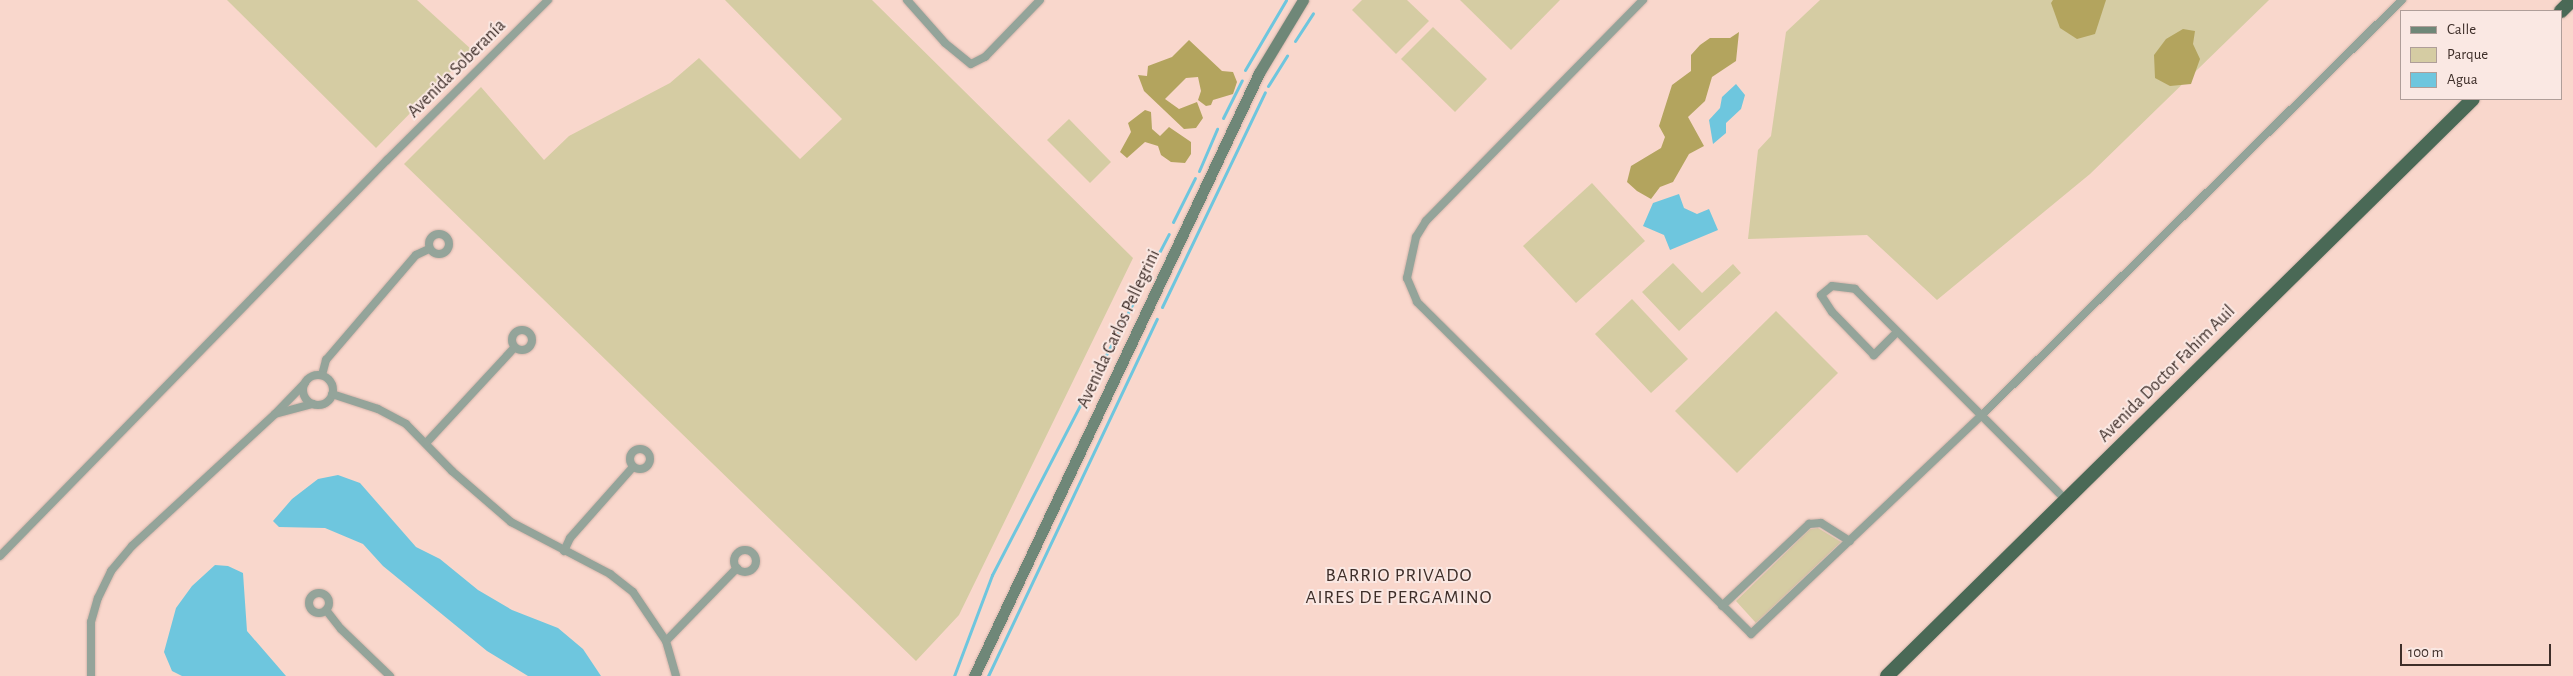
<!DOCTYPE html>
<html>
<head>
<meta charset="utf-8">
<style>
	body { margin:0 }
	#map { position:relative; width:2573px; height:676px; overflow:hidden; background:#f9d7cc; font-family:"Alegreya Sans",sans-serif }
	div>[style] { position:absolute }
	.green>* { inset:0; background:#d5cca3 }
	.forest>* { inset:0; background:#b3a45e }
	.water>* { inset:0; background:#6ec6de }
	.stream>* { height:3px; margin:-1.5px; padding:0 1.5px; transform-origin:1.5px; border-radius:1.5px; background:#6ec6de }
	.roads { filter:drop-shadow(0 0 1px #d4b5ab) drop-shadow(0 0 1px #d4b5ab) }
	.minor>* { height:8px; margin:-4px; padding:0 4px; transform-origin:4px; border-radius:4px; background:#94a49a }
	.minor>.ring { margin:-4px; padding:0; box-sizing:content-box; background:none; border:8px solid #94a49a; border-radius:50% }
	.secondary>* { height:11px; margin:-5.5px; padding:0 5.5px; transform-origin:5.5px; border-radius:5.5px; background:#6f8778 }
	.trunk>* { height:14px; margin:-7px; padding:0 7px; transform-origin:7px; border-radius:7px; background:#4a6956 }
	span { translate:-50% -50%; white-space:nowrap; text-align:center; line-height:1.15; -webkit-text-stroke:4px #fae8e3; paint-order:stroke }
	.street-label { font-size:18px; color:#3e2e29 }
	.neighbourhood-label { font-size:19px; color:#3e2e29; letter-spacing:1px }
	.legend { position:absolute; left:2400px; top:10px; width:162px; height:90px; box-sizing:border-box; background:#fae8e3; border:1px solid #af9e99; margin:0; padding:6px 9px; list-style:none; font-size:15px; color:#3e2e29 }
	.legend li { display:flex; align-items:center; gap:10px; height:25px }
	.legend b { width:25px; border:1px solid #af9e99 }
	.scale { position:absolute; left:2400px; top:644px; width:151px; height:22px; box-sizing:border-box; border:2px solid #3e2e29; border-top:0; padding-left:6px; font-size:15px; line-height:18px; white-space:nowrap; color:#3e2e29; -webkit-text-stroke:4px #fae8e3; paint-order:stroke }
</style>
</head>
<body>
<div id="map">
	<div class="green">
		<div style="clip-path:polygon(227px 0,417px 0,472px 50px,376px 148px)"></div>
		<div style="clip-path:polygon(725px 0,872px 0,1133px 258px,959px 615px,916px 661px,404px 164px,481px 87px,544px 160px,569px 136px,670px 83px,699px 58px,800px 159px,842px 119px)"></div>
		<div style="clip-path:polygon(1362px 0,1407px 0,1429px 21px,1396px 54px,1352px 10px)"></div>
		<div style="clip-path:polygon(1460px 0,1560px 0,1511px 50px)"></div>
		<div style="clip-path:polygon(1820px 0,2269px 0,2090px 174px,1937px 300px,1867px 235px,1748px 239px,1758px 150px,1771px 136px,1786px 32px)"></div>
		<div style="clip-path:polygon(1433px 27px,1487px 79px,1455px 112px,1401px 59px)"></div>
		<div style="clip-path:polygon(1069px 119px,1111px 162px,1090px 183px,1047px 140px)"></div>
		<div style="clip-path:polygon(1592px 183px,1645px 241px,1576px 303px,1523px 246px)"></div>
		<div style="clip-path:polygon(1673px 263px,1702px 293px,1733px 264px,1741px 273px,1679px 331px,1642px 292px)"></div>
		<div style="clip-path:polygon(1632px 299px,1688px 359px,1651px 393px,1595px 334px)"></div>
		<div style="clip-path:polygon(1776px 311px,1838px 373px,1737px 473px,1675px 411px)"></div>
		<div style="clip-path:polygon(1818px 528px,1841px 542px,1756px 623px,1736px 601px,1810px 529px)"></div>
	</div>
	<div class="forest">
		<div style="clip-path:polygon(2053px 0,2106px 0,2095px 34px,2077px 39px,2060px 28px,2051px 3px)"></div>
		<div style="clip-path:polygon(2183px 29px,2195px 31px,2193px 44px,2200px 59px,2191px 84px,2170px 86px,2155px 78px,2154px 55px,2166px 39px)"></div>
		<div style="clip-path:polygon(1739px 32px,1736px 61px,1712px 77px,1705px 101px,1688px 117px,1704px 146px,1689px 154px,1673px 182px,1660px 187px,1651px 199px,1637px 191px,1627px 182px,1631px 166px,1661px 148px,1665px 137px,1659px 126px,1672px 85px,1691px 71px,1691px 55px,1700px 45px,1710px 38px,1730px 38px)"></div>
		<div style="clip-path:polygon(1189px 40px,1222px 71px,1233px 72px,1237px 82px,1233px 94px,1213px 100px,1211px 105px,1206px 106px,1198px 100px,1201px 91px,1198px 77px,1186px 78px,1165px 99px,1179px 109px,1197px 102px,1203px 118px,1196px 128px,1184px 129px,1144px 91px,1138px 75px,1147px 76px,1148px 66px,1172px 57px)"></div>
		<div style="clip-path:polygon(1145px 110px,1151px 112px,1152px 129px,1160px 136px,1169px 127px,1191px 142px,1191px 154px,1185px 163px,1171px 162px,1161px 155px,1158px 146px,1145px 142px,1127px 158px,1120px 152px,1131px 132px,1128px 123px)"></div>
	</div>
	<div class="water">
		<div style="clip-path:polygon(1736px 84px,1745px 95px,1741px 109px,1726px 123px,1726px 133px,1713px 144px,1709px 120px,1720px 108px,1722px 97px)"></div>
		<div style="clip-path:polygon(1679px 194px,1684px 208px,1697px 214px,1709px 209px,1718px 230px,1670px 250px,1664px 235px,1643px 226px,1653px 203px)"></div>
		<div style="clip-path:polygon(338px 475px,360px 483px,416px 547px,440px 559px,478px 590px,512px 610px,558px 628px,583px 649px,601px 676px,528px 676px,487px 651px,383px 566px,363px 544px,325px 528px,279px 527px,273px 521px,292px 499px,318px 479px)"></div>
		<div style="clip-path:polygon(215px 565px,228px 566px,243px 573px,247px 631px,286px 676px,182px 676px,172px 671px,164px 652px,176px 608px,192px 586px)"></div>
	</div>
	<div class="stream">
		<div style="left:1295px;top:41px;width:33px;rotate:-57deg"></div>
		<div style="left:1245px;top:70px;width:81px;rotate:-59.6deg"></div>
		<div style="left:1268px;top:86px;width:36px;rotate:-58deg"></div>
		<div style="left:1223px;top:118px;width:42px;rotate:-63.4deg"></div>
		<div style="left:1199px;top:171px;width:46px;rotate:-66.8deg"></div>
		<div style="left:1173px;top:222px;width:49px;rotate:-63.4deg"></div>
		<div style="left:1162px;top:307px;width:238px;rotate:-64.4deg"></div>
		<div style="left:954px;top:676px;width:108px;rotate:-69.4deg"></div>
		<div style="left:992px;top:575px;width:384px;rotate:-62.6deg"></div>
		<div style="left:988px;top:676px;width:395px;rotate:-64.7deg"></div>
	</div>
	<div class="roads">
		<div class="minor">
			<div style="left:907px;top:0;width:57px;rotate:48.5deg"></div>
			<div style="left:945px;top:43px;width:33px;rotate:39deg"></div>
			<div style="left:971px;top:64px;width:16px;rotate:-27deg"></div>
			<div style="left:985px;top:57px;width:79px;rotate:-46deg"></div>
			<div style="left:1643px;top:0;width:310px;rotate:134.5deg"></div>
			<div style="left:1426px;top:221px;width:19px;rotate:122deg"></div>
			<div style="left:1416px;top:237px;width:42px;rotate:102.4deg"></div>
			<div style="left:1407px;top:278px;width:26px;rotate:67deg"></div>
			<div style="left:1417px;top:302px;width:471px;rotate:44.8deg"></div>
			<div style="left:1751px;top:634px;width:317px;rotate:-43.5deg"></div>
			<div style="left:1981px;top:416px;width:592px;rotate:-44.66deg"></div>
			<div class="ring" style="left:429px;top:234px;width:12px;height:12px"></div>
			<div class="ring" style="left:512px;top:330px;width:12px;height:12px"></div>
			<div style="left:1897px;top:332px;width:33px;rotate:135deg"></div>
			<div style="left:1874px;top:355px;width:60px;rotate:-134.3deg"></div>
			<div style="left:1832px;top:312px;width:20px;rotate:-123deg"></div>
			<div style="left:1821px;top:295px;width:14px;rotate:-39deg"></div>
			<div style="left:1832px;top:286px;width:23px;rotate:7deg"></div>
			<div style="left:1855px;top:289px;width:298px;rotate:45deg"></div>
			<div style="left:322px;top:375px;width:16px;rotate:-75deg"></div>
			<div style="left:326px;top:360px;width:138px;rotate:-49.4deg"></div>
			<div style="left:416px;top:255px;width:14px;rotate:-25deg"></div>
			<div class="ring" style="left:303px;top:375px;width:22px;height:22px"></div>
			<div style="left:332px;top:394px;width:48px;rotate:18.1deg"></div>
			<div style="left:378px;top:409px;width:32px;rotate:28deg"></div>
			<div style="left:406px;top:424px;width:66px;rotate:45.6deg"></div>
			<div style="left:452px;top:471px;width:78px;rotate:40.8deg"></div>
			<div style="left:511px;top:522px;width:112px;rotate:27.7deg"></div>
			<div style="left:610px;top:574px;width:29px;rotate:38deg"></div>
			<div style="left:633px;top:592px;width:59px;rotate:56deg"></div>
			<div style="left:666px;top:641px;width:36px;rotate:74deg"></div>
			<div style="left:275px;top:414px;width:43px;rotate:-45.9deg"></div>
			<div style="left:427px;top:442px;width:128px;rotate:-47.2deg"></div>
			<div class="ring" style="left:630px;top:449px;width:12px;height:12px"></div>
			<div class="ring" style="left:734px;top:550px;width:14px;height:14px"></div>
			<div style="left:564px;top:551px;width:14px;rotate:-65deg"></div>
			<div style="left:570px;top:538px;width:95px;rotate:-48.4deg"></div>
			<div style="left:0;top:556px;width:554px;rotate:-45.66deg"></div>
			<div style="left:387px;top:160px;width:227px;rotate:-44.8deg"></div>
			<div class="ring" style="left:309px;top:593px;width:12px;height:12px"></div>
			<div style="left:1722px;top:606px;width:120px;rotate:-43.3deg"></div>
			<div style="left:1809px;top:524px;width:12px;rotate:-5deg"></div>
			<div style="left:1821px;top:523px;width:34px;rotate:32deg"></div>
			<div style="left:326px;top:610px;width:24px;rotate:52deg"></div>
			<div style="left:341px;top:629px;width:68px;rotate:43.8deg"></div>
			<div style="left:666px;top:641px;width:102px;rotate:-45.8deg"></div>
			<div style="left:91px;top:676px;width:54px;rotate:-90deg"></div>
			<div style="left:91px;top:622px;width:25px;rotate:-74deg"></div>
			<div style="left:98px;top:598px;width:30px;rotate:-64deg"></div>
			<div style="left:111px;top:571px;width:33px;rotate:-50deg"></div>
			<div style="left:132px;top:546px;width:195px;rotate:-42.7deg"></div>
			<div style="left:275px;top:414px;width:39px;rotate:-15deg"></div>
		</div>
		<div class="secondary">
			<div style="left:974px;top:676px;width:667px;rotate:-64.7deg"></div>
			<div style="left:1259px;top:73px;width:85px;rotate:-58.9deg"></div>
		</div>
		<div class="trunk">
			<div style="left:2561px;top:11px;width:16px;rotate:-45deg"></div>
			<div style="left:1887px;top:676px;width:822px;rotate:-44.56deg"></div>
		</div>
	</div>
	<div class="street-label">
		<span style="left:457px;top:69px;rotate:-45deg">Avenida Soberanía</span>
		<span style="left:1119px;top:329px;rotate:-65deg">Avenida Carlos Pellegrini</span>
		<span style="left:2167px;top:374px;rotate:-45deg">Avenida Doctor Fahim Auil</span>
	</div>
	<div class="neighbourhood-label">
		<span style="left:1399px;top:587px">BARRIO PRIVADO<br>AIRES DE PERGAMINO</span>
	</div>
	<ul class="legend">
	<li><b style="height:6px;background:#6f8778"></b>Calle</li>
	<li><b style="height:14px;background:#d5cca3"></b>Parque</li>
	<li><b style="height:14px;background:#6ec6de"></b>Agua</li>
	</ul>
	<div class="scale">100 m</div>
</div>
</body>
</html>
